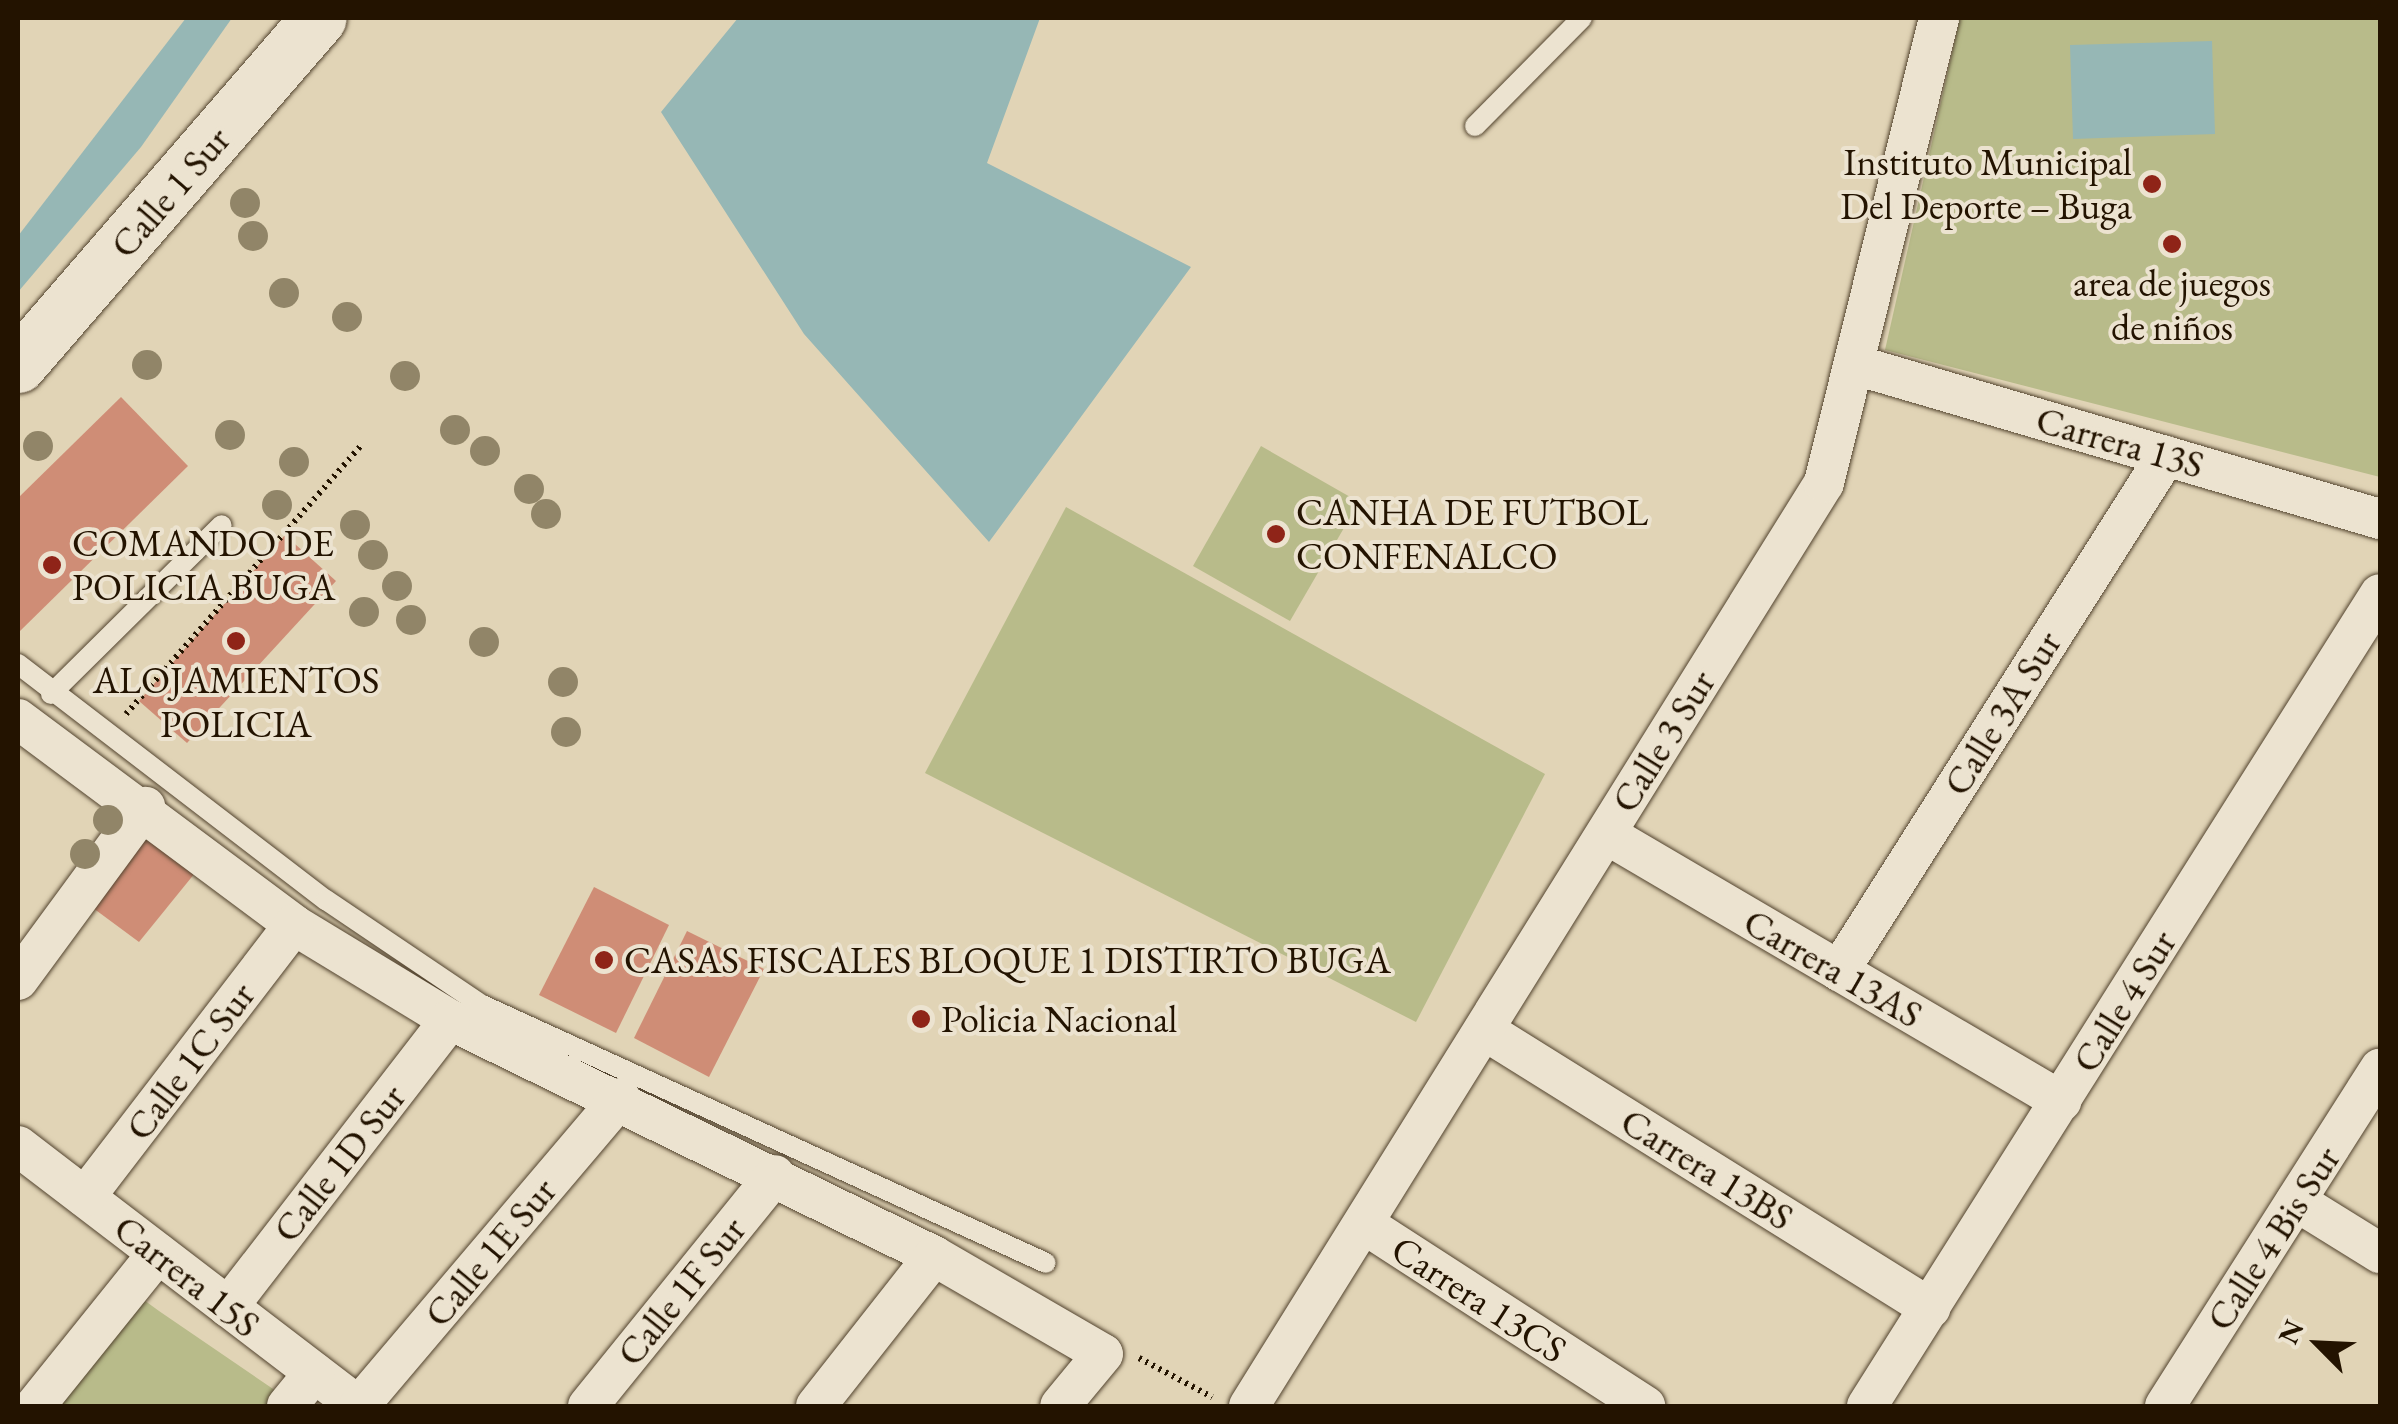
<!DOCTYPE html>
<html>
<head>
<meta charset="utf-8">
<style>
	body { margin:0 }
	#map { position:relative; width:2398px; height:1424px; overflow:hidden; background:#e1d4b6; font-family:"EB Garamond",serif }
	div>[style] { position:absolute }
	.green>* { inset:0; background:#b8bb8a }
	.water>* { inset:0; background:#96b7b5 }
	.building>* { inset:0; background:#cf8d76 }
	.path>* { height:6px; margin-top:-3px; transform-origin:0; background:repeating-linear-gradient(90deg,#231300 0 2.5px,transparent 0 7.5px) }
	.roads { filter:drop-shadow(0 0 2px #52432e) drop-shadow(0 0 2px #52432e) }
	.service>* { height:20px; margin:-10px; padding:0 10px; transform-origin:10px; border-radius:10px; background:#ece3d0 }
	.minor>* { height:40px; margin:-20px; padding:0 20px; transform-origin:20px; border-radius:20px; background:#ece3d0 }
	.secondary>* { height:55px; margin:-27.5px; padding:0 27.5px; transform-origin:27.5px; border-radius:27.5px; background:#ece3d0 }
	.trees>* { width:30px; height:30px; margin:-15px; border-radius:50%; background:#918568 }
	.dots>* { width:28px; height:28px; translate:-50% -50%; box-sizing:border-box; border:5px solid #ece3d0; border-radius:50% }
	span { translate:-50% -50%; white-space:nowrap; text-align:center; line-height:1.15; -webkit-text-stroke:8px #ece3d0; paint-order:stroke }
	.poi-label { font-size:38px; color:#231300 }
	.right { translate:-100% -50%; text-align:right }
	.left { translate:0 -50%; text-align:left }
	.street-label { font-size:38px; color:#231300 }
	.frame { position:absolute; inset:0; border:20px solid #231300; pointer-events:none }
	.north { position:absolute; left:2268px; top:1294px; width:100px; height:100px; -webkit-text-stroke:8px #ece3d0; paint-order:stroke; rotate:294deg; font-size:28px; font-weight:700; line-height:40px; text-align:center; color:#231300 }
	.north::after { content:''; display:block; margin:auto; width:35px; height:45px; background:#231300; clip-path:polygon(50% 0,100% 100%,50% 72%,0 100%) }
</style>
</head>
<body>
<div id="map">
	<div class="green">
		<div style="clip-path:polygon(1960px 18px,2380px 18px,2380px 477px,1885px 350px)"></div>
		<div style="clip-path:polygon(1261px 446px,1359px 502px,1290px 621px,1193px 566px)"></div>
		<div style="clip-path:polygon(1066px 507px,1545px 774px,1416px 1022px,925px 773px)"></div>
		<div style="clip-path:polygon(137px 1295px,159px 1311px,279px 1393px,269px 1406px,49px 1406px)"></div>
	</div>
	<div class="water">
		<div style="clip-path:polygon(186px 18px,232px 18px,141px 147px,18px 292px,18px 236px)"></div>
		<div style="clip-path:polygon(738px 18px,1040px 18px,987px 163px,1191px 267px,989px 542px,804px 334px,661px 112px)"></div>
		<div style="clip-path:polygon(2212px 41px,2215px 134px,2073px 139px,2070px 45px)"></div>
	</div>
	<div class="building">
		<div style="clip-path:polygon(121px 397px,188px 466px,18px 633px,18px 498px)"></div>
		<div style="clip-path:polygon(285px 535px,336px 581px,187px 743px,139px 701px)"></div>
		<div style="clip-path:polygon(146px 838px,195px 873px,139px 942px,93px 908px)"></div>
		<div style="clip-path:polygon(594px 887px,669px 925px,616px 1033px,539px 995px)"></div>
		<div style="clip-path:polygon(687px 931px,764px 969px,709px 1077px,634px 1038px)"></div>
	</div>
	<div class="path">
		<div style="left:126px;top:714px;width:359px;rotate:-48.8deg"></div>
		<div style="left:1139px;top:1358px;width:83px;rotate:28.1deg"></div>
	</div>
	<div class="roads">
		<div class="service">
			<div style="left:1475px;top:126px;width:152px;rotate:-45.3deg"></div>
			<div style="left:18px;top:664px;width:388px;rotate:37.5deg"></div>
			<div style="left:326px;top:900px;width:186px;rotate:34deg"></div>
			<div style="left:480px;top:1004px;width:622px;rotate:24.59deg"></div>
			<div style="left:51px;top:694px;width:240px;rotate:-44.7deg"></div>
		</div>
		<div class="minor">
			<div style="left:1859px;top:366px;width:543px;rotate:16.37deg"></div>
			<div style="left:18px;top:719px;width:344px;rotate:36.7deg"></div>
			<div style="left:294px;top:925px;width:183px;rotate:31.3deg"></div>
			<div style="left:450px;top:1020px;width:538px;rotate:25.99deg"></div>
			<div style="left:934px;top:1256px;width:195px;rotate:30.1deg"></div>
			<div style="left:1103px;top:1354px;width:67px;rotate:129.6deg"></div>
			<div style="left:1606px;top:834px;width:528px;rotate:30.4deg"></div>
			<div style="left:1839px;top:971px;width:610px;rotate:-57.59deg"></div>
			<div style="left:18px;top:980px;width:215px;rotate:-53.7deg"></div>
			<div style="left:1484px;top:1030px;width:526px;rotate:31.94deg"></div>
			<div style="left:18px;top:1146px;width:428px;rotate:37.4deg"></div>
			<div style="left:85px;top:1197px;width:343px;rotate:-52.5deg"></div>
			<div style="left:2296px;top:1201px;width:99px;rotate:31.8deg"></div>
			<div style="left:1364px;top:1224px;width:335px;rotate:32.9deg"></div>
			<div style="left:228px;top:1307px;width:363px;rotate:-52.3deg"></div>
			<div style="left:35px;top:1406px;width:196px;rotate:-51.2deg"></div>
			<div style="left:287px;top:1406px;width:43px;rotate:-50.7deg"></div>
			<div style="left:359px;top:1406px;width:404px;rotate:-49.7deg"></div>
			<div style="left:588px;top:1406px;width:297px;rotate:-51deg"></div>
			<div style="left:816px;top:1406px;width:191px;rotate:-51.8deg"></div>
			<div style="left:1249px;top:1406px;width:1087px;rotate:-58.08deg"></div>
			<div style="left:1824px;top:483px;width:479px;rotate:-76.1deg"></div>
			<div style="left:1867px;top:1406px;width:960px;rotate:-57.72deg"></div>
			<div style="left:2165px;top:1406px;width:400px;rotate:-57.5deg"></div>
		</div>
		<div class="secondary">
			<div style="left:18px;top:365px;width:459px;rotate:-49.1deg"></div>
		</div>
	</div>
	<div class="trees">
		<div style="left:245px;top:203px"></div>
		<div style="left:253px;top:236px"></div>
		<div style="left:284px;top:293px"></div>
		<div style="left:347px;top:317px"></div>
		<div style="left:147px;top:365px"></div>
		<div style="left:405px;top:376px"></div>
		<div style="left:455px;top:430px"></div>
		<div style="left:230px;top:435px"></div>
		<div style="left:38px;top:446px"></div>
		<div style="left:485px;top:451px"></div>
		<div style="left:294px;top:462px"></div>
		<div style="left:529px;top:489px"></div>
		<div style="left:277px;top:505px"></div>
		<div style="left:546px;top:514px"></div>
		<div style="left:355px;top:525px"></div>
		<div style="left:373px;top:555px"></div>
		<div style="left:397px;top:586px"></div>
		<div style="left:364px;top:612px"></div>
		<div style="left:411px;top:620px"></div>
		<div style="left:484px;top:642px"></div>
		<div style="left:563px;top:682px"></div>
		<div style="left:566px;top:732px"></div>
		<div style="left:108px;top:820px"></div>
		<div style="left:85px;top:854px"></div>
	</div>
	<div class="dots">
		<div style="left:2152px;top:184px;background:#8f2418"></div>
		<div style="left:2172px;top:244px;background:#8f2418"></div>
		<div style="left:1276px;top:534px;background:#8f2418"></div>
		<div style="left:52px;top:565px;background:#8f2418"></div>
		<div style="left:236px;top:641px;background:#8f2418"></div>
		<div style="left:604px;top:960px;background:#8f2418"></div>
		<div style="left:921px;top:1019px;background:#8f2418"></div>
	</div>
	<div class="poi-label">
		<span class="right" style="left:2132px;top:184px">Instituto Municipal<br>Del Deporte – Buga</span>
		<span style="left:2172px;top:305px">area de juegos<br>de niños</span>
		<span class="left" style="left:1296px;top:534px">CANHA DE FUTBOL<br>CONFENALCO</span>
		<span class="left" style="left:72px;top:565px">COMANDO DE<br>POLICIA BUGA</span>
		<span style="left:236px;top:702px">ALOJAMIENTOS<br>POLICIA</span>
		<span class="left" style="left:624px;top:960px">CASAS FISCALES BLOQUE 1 DISTIRTO BUGA</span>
		<span class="left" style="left:941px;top:1019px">Policia Nacional</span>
	</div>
	<div class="street-label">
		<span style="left:170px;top:192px;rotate:-49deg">Calle 1 Sur</span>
		<span style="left:2120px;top:442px;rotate:16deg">Carrera 13S</span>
		<span style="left:2002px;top:713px;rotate:-58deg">Calle 3A Sur</span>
		<span style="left:1663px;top:741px;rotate:-58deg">Calle 3 Sur</span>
		<span style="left:1833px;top:968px;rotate:30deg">Carrera 13AS</span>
		<span style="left:2124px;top:1001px;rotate:-58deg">Calle 4 Sur</span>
		<span style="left:190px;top:1061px;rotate:-53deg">Calle 1C Sur</span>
		<span style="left:339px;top:1163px;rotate:-52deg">Calle 1D Sur</span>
		<span style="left:1707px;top:1169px;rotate:32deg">Carrera 13BS</span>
		<span style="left:2273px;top:1238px;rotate:-57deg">Calle 4 Bis Sur</span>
		<span style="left:490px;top:1252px;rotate:-50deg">Calle 1E Sur</span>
		<span style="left:187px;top:1276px;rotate:38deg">Carrera 15S</span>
		<span style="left:681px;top:1291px;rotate:-51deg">Calle 1F Sur</span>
		<span style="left:1479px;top:1299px;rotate:33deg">Carrera 13CS</span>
	</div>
	<div class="frame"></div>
	<div class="north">N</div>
</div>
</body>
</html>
